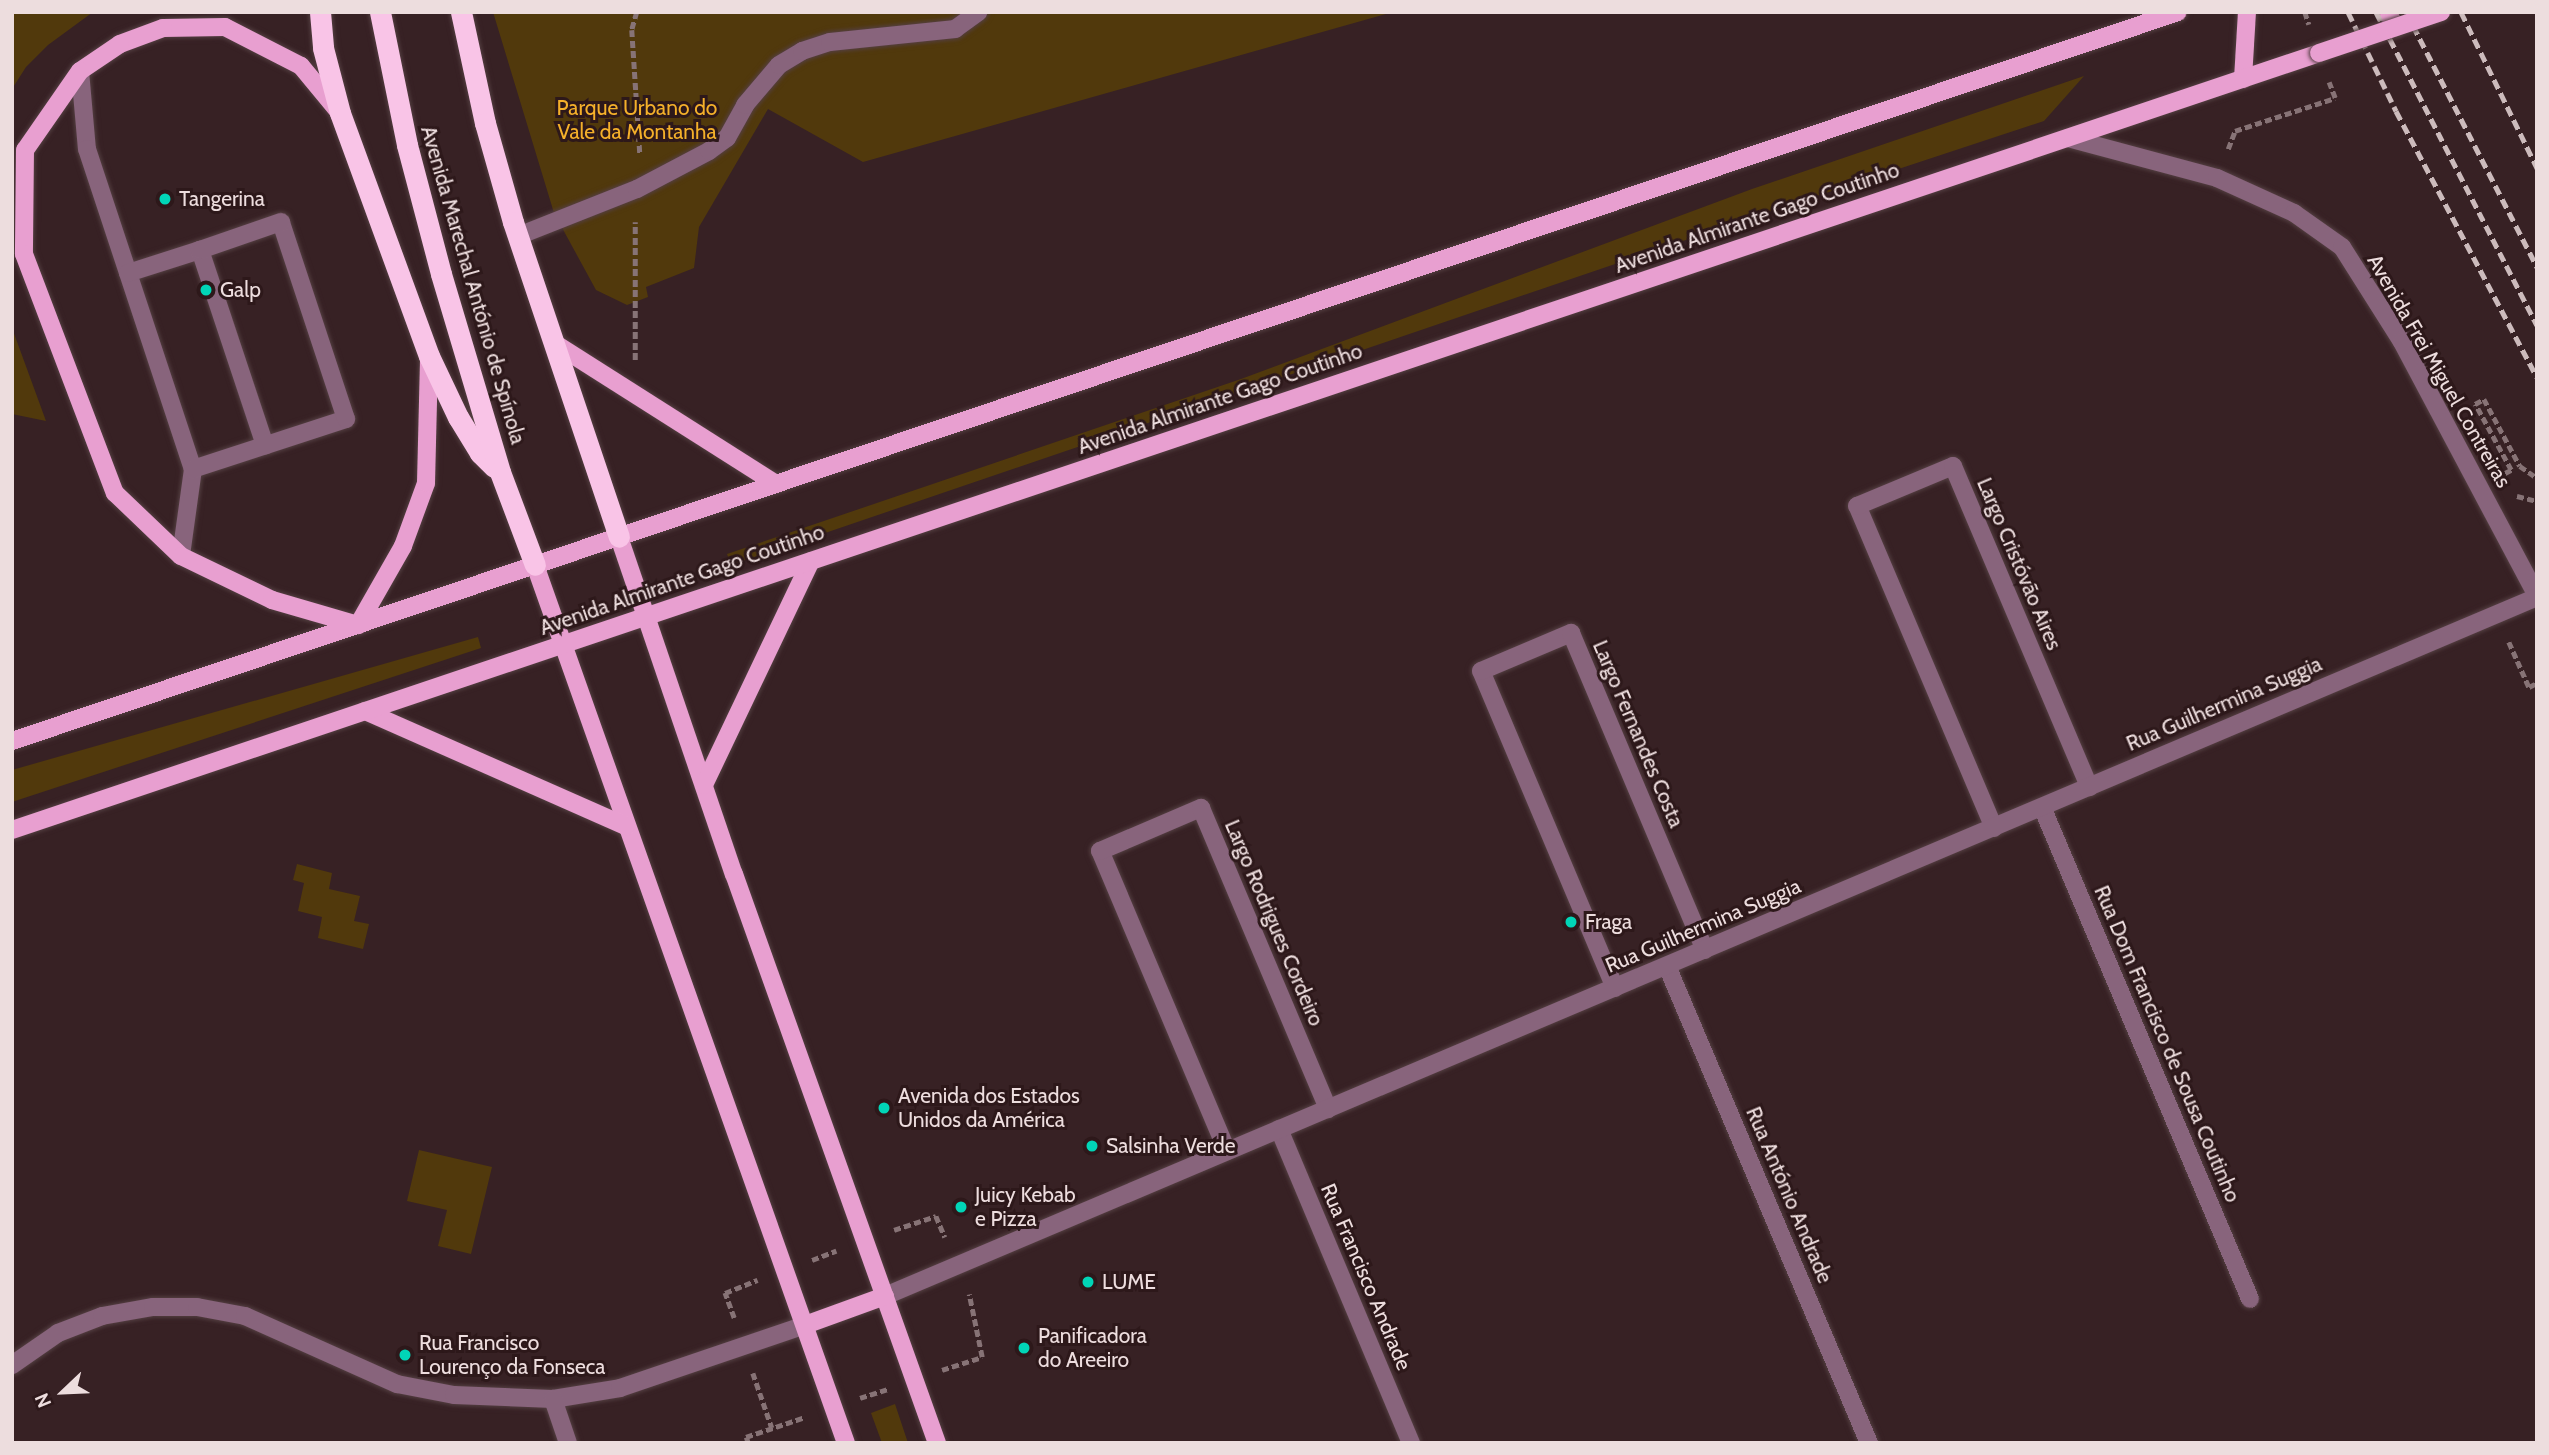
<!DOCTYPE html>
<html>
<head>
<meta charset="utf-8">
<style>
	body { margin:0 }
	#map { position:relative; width:2549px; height:1455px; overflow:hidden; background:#372124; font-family:Cabin,sans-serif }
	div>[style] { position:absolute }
	.green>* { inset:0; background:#51390c }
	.path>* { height:4.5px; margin-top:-2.25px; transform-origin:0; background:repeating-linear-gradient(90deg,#877376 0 7px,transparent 0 10.5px) }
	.roads { filter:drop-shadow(0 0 2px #543f42) drop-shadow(0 0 2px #543f42) }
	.minor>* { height:18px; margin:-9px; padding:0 9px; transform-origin:9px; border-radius:9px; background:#88647c }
	.major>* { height:18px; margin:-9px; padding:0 9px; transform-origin:9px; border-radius:9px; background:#e89fd0 }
	.highway>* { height:21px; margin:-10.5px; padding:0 10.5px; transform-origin:10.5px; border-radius:10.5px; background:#f9c4e7 }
	.rail>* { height:5px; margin-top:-2.5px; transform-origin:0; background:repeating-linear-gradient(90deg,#ccbbbc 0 10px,transparent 0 15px) }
	.bridges { filter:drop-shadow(0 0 2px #543f42) drop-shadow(0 0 2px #543f42) }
	.major-bridge>* { height:18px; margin:-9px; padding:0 9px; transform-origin:9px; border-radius:9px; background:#e89fd0 }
	.dots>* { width:19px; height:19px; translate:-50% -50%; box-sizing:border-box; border:4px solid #2d181a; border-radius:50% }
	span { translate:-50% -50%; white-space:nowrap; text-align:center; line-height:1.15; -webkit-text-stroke:6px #2d181a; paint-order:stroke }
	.park-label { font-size:21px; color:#f4b02a }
	.poi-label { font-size:21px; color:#edddde }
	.left { translate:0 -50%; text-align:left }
	.street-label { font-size:21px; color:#edddde }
	.frame { position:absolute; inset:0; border:14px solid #edddde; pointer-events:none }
	.north { position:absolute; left:28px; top:1357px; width:70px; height:70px; -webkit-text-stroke:5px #2d181a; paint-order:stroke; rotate:247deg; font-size:19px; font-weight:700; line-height:28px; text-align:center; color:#edddde }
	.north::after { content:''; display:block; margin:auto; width:24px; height:32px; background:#edddde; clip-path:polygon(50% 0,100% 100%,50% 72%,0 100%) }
</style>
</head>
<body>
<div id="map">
	<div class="green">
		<div style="clip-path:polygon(12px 12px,93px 12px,48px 45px,26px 67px,12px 89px)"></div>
		<div style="clip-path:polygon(493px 12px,1393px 12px,863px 162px,768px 109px,699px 227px,694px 268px,646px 287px,648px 297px,627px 305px,596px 290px,554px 213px)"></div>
		<div style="clip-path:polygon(2084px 76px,2044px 121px,1765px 213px,731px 565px,727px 554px,1241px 379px,1752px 189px)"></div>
		<div style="clip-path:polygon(12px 328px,46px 421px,12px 414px)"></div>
		<div style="clip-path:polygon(478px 637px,481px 648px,12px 802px,12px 770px)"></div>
		<div style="clip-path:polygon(297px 864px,332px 873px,329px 889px,360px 896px,354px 921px,369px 924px,363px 949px,318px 938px,322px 917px,298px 911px,304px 883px,293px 880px)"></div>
		<div style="clip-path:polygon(419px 1150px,492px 1167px,471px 1254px,438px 1246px,447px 1210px,407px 1201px)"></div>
		<div style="clip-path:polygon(895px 1404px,908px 1443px,882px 1443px,871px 1413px)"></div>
	</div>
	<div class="path">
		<div style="left:637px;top:12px;width:19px;rotate:106deg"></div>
		<div style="left:632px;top:30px;width:124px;rotate:86.3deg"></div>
		<div style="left:2305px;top:12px;width:13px;rotate:72deg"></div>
		<div style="left:2228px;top:149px;width:19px;rotate:-69deg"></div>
		<div style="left:2235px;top:131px;width:105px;rotate:-18.3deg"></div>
		<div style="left:2335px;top:98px;width:17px;rotate:-111deg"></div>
		<div style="left:635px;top:360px;width:138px;rotate:-90deg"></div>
		<div style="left:2505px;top:473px;width:7px;rotate:-27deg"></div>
		<div style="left:2511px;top:470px;width:75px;rotate:-118.6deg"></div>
		<div style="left:2475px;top:404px;width:10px;rotate:-29deg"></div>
		<div style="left:2484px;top:399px;width:76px;rotate:61.8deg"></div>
		<div style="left:2520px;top:466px;width:21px;rotate:35deg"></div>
		<div style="left:2517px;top:496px;width:21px;rotate:14deg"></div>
		<div style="left:2509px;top:642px;width:49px;rotate:66deg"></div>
		<div style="left:2529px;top:687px;width:9px;rotate:-27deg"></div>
		<div style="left:894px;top:1230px;width:44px;rotate:-18.4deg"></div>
		<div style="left:936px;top:1216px;width:23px;rotate:67deg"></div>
		<div style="left:812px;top:1260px;width:26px;rotate:-21deg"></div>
		<div style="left:734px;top:1318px;width:27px;rotate:-110deg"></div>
		<div style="left:725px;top:1293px;width:35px;rotate:-22deg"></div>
		<div style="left:942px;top:1370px;width:42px;rotate:-18deg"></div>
		<div style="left:982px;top:1357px;width:64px;rotate:-101.7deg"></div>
		<div style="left:753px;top:1373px;width:58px;rotate:70.9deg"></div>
		<div style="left:860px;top:1398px;width:29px;rotate:-18deg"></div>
		<div style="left:748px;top:1443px;width:6px;rotate:-108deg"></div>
		<div style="left:746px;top:1437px;width:62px;rotate:-18.7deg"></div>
	</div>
	<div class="roads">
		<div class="minor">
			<div style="left:80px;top:71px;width:78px;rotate:84.9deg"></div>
			<div style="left:87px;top:149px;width:337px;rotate:71.7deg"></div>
			<div style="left:193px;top:469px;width:88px;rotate:97.9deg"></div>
			<div style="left:2068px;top:138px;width:154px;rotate:15deg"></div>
			<div style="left:2217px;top:178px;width:85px;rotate:24.4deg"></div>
			<div style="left:2294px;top:213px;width:59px;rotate:35.3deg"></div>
			<div style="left:2342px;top:247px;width:112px;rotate:57.7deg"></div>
			<div style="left:2402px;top:342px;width:288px;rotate:62deg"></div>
			<div style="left:518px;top:236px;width:128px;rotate:-21.6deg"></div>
			<div style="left:637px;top:189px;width:81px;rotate:-27.8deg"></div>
			<div style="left:709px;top:151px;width:22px;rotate:-36deg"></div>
			<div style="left:727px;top:138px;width:38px;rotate:-61deg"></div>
			<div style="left:745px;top:105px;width:52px;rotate:-49.6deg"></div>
			<div style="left:779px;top:65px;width:27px;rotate:-31deg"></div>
			<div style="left:802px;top:51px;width:29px;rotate:-18deg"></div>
			<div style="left:830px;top:42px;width:126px;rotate:-5.9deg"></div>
			<div style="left:955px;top:29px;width:29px;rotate:-36deg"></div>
			<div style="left:128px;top:273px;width:76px;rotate:-17.7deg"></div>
			<div style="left:200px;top:250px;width:206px;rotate:71.6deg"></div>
			<div style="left:193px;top:469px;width:161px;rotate:-18.1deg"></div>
			<div style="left:346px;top:419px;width:207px;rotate:-108.3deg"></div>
			<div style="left:281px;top:222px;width:86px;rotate:160.9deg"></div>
			<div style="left:2042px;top:807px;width:534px;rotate:67.08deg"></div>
			<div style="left:1994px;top:828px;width:350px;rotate:-113deg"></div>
			<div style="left:1857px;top:506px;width:104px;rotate:-22.6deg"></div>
			<div style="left:1953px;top:466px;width:349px;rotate:67deg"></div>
			<div style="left:1667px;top:966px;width:518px;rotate:67.05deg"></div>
			<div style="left:1615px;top:988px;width:344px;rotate:-112.9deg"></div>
			<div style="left:1481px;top:671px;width:98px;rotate:-22.9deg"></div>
			<div style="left:1571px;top:633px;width:344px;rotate:67.1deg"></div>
			<div style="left:1279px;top:1129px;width:341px;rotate:67.2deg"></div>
			<div style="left:1227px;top:1151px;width:326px;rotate:-112.9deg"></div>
			<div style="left:1100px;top:851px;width:110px;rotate:-23.1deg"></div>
			<div style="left:1201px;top:808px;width:327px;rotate:67.1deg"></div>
			<div style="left:885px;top:1296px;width:1794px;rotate:-22.93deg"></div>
			<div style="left:12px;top:1365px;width:56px;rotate:-34.8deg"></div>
			<div style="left:58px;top:1333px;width:47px;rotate:-21.1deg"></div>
			<div style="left:102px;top:1316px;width:52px;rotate:-10deg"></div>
			<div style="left:153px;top:1307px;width:44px"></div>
			<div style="left:197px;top:1307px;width:49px;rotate:10.6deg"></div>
			<div style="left:245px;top:1316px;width:167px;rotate:24.1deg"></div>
			<div style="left:397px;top:1384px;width:58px;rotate:10.9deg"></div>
			<div style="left:454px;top:1395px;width:99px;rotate:2.3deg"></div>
			<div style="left:553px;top:1399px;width:68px;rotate:-9.3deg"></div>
			<div style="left:620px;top:1388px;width:195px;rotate:-18.8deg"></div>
			<div style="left:553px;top:1399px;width:46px;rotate:71.2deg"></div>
		</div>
		<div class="major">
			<div style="left:2388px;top:12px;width:17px;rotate:66deg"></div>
			<div style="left:2243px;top:79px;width:67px;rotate:-86.6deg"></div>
			<div style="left:339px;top:112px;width:60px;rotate:-129.6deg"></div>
			<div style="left:301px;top:66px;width:85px;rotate:-152.8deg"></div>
			<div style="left:225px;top:27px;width:62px;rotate:179.1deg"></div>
			<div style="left:163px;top:28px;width:46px;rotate:159.6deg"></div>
			<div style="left:120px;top:44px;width:48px;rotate:146deg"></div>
			<div style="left:80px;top:71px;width:96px;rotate:124.8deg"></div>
			<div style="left:25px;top:150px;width:104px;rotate:90.6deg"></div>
			<div style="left:24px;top:254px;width:256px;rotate:69.2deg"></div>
			<div style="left:115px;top:493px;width:91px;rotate:43.7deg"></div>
			<div style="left:181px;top:556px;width:101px;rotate:25.8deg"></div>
			<div style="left:272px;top:600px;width:90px;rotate:16.2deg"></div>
			<div style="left:554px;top:343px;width:263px;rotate:32.4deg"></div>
			<div style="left:619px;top:537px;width:356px;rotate:71.2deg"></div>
			<div style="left:734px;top:874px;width:604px;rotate:70.37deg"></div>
			<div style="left:535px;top:565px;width:931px;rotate:70.5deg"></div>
			<div style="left:358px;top:625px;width:91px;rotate:-60.3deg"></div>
			<div style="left:403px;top:546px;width:67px;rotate:-69.9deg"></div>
			<div style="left:426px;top:483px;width:126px;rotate:-88.6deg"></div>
			<div style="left:365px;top:711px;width:285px;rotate:23.8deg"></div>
			<div style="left:12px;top:741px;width:2285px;rotate:-18.6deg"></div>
			<div style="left:704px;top:785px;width:248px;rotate:-64.5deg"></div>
			<div style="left:12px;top:830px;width:2434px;rotate:-18.61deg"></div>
			<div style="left:805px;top:1325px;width:85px;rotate:-19.9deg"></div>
		</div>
		<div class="highway">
			<div style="left:320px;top:12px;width:36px;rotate:85deg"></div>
			<div style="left:323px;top:48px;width:67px;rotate:75.3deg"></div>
			<div style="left:340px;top:113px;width:259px;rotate:69.9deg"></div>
			<div style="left:429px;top:356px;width:68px;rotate:64.6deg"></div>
			<div style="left:458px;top:417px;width:42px;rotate:58.6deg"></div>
			<div style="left:480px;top:453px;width:20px;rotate:45deg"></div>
			<div style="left:380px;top:12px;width:136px;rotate:78.5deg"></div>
			<div style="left:407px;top:145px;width:133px;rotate:75.2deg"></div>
			<div style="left:441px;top:274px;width:207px;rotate:73.4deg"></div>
			<div style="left:500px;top:472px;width:99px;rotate:69.4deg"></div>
			<div style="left:461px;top:12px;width:114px;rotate:77.8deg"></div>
			<div style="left:485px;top:123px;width:103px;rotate:74.2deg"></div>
			<div style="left:513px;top:222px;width:332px;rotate:71.4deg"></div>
		</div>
	</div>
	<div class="rail">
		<div style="left:2348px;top:12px;width:110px;rotate:64.1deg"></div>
		<div style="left:2396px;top:111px;width:301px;rotate:62.1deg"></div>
		<div style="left:2376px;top:12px;width:352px;rotate:62.8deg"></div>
		<div style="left:2406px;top:12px;width:287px;rotate:62.8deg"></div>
		<div style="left:2461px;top:12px;width:174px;rotate:64deg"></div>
	</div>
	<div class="bridges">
		<div class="major-bridge">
			<div style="left:2319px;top:53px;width:129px;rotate:-18.6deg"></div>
		</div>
	</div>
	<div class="dots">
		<div style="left:165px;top:199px;background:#01d5b7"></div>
		<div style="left:206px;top:290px;background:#01d5b7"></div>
		<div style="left:1571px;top:922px;background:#01d5b7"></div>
		<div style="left:884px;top:1108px;background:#01d5b7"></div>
		<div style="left:1092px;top:1146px;background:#01d5b7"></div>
		<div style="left:961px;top:1207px;background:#01d5b7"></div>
		<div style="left:1088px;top:1282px;background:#01d5b7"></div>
		<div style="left:1024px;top:1348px;background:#01d5b7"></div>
		<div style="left:405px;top:1355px;background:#01d5b7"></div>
	</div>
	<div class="park-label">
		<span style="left:637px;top:120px">Parque Urbano do<br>Vale da Montanha</span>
	</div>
	<div class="poi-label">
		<span class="left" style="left:179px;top:199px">Tangerina</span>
		<span class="left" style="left:220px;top:290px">Galp</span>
		<span class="left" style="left:1585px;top:922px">Fraga</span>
		<span class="left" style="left:898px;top:1108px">Avenida dos Estados<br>Unidos da América</span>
		<span class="left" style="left:1106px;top:1146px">Salsinha Verde</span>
		<span class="left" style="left:975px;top:1207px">Juicy Kebab<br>e Pizza</span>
		<span class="left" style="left:1102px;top:1282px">LUME</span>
		<span class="left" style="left:1038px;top:1348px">Panificadora<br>do Areeiro</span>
		<span class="left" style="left:419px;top:1355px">Rua Francisco<br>Lourenço da Fonseca</span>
	</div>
	<div class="street-label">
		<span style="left:1757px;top:218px;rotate:-19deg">Avenida Almirante Gago Coutinho</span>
		<span style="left:473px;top:285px;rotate:74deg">Avenida Marechal António de Spínola</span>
		<span style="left:2439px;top:371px;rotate:60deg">Avenida Frei Miguel Contreiras</span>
		<span style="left:1220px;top:399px;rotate:-19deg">Avenida Almirante Gago Coutinho</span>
		<span style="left:2019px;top:564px;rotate:67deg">Largo Cristóvão Aires</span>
		<span style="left:682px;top:580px;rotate:-19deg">Avenida Almirante Gago Coutinho</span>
		<span style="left:2224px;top:704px;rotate:-23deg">Rua Guilhermina Suggia</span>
		<span style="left:1638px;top:734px;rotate:67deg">Largo Fernandes Costa</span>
		<span style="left:1274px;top:923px;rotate:67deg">Largo Rodrigues Cordeiro</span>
		<span style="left:1703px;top:926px;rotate:-23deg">Rua Guilhermina Suggia</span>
		<span style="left:2167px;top:1044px;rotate:67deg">Rua Dom Francisco de Sousa Coutinho</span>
		<span style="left:1789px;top:1195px;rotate:67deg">Rua António Andrade</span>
		<span style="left:1366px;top:1277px;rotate:67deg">Rua Francisco Andrade</span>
	</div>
	<div class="frame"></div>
	<div class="north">N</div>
</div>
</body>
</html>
